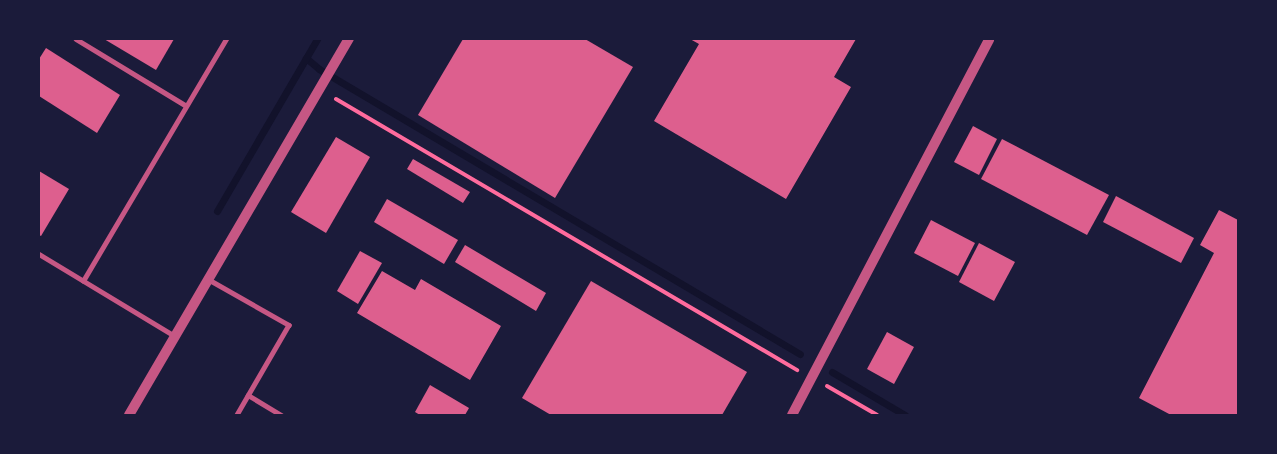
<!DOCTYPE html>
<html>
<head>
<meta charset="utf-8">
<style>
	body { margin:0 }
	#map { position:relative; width:1277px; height:454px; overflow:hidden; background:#1b1b3a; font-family:Rubik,sans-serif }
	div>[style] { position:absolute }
	.stream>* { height:7px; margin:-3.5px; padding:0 3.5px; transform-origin:3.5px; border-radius:3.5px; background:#12122b }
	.building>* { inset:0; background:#dd5f8e }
	.path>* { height:4px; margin:-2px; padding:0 2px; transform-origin:2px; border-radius:2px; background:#ff6b9d }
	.service>* { height:4.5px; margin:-2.25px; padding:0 2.25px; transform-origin:2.25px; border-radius:2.25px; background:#c65784 }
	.tertiary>* { height:10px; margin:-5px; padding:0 5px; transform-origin:5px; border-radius:5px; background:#c65784 }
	span { translate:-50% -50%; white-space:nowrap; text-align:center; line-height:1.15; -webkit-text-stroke:5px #1b1b3a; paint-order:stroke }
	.frame { position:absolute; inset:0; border:40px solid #1b1b3a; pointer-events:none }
</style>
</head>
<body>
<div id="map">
	<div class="stream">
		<div style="left:306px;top:58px;width:17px;rotate:40deg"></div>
		<div style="left:319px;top:69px;width:559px;rotate:30.65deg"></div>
		<div style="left:217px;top:211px;width:199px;rotate:-59.8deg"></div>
		<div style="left:832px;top:372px;width:85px;rotate:30.5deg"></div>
	</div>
	<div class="building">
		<div style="clip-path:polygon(104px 39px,174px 39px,156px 70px)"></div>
		<div style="clip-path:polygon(463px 39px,585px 39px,633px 67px,555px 198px,418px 115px)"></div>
		<div style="clip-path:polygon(690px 39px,856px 39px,834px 77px,851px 87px,786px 199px,654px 121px,699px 44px)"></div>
		<div style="clip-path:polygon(46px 48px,120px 95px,97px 133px,39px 96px,39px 59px)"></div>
		<div style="clip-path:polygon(973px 126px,997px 139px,979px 175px,954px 162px)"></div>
		<div style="clip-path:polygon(336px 137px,370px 157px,326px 233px,291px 212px)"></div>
		<div style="clip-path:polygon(1002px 139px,1109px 195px,1087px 235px,981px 179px)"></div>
		<div style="clip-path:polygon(413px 159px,470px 192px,463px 203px,407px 169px)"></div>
		<div style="clip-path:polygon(39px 171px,69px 189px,41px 236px,39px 235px)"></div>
		<div style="clip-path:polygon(1116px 196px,1194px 238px,1181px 263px,1103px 222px)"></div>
		<div style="clip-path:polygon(387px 199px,458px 240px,444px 264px,374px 222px)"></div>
		<div style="clip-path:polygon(1219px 210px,1238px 220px,1238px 415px,1171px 415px,1139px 398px,1214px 253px,1200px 245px)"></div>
		<div style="clip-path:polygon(931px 220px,975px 243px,958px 276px,914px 253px)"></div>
		<div style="clip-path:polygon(979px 243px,1015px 262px,994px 301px,959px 282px)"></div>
		<div style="clip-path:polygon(465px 245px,546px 293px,536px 311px,455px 262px)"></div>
		<div style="clip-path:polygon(360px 251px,382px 263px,358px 304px,337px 291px)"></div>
		<div style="clip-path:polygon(382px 271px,415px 290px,421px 279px,501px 326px,470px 380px,357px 313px)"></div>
		<div style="clip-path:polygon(591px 281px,747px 372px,722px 415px,551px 415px,522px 398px)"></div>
		<div style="clip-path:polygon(887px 332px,914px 347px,894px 384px,867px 369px)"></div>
		<div style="clip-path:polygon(430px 385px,469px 408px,465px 415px,420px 415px,415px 412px)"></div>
	</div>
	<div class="path">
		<div style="left:336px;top:99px;width:535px;rotate:30.45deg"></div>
		<div style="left:827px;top:386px;width:58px;rotate:30.1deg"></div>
	</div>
	<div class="service">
		<div style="left:76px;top:39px;width:127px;rotate:31.2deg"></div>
		<div style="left:39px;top:254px;width:159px;rotate:31.1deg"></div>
		<div style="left:208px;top:279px;width:93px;rotate:29.6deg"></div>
		<div style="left:289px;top:325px;width:104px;rotate:120deg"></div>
		<div style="left:83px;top:281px;width:281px;rotate:-59.4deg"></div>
		<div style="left:248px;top:395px;width:39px;rotate:31deg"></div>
	</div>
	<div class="tertiary">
		<div style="left:129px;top:415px;width:436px;rotate:-59.7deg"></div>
		<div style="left:792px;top:415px;width:424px;rotate:-62.3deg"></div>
	</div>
	<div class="frame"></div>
</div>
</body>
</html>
